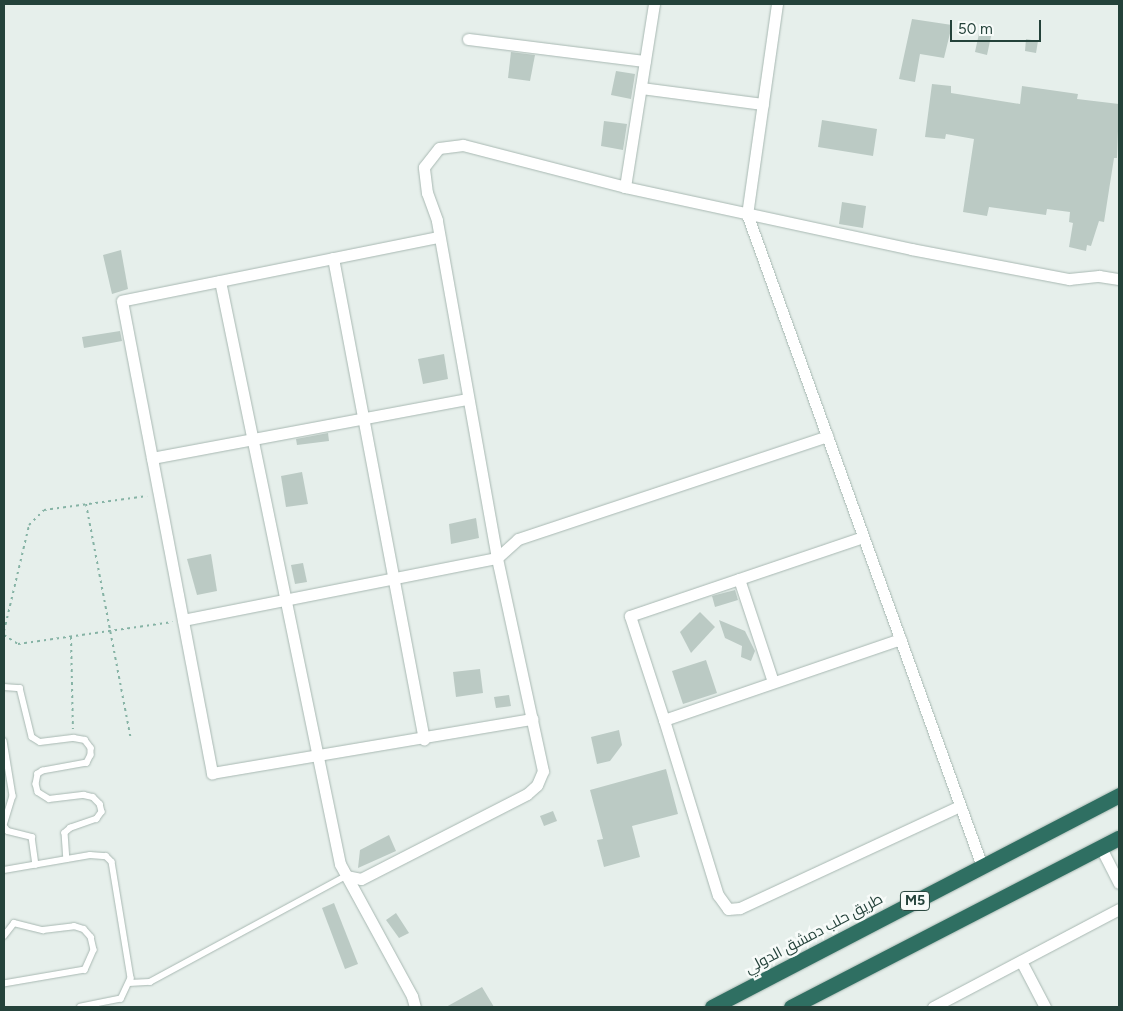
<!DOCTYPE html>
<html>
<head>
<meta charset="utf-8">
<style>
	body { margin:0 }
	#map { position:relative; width:1123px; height:1011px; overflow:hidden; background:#e6efeb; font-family:Figtree,Cairo,sans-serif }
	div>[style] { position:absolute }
	.building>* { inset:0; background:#bbcac4 }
	.path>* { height:2px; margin-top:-1px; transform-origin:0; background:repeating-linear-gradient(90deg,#86b3a5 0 2.5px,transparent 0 6.5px) }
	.roads { filter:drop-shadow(0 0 1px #a8b8b2) drop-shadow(0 0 1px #a8b8b2) }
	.lane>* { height:5.5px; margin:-2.75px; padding:0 2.75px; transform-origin:2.75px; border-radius:2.75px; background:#fff }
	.street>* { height:11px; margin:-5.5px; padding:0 5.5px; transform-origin:5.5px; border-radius:5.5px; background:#fff }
	.highway>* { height:15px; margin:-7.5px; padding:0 7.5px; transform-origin:7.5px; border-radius:7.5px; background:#2f6f62 }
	span { translate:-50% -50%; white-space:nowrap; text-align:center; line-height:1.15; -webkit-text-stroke:5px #f7fbf9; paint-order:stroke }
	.shield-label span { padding:1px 4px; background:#f7fbf9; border:1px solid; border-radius:4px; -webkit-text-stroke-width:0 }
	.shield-label { font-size:14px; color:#24423a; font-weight:700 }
	.street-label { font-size:15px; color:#24423a }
	.frame { position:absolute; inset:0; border:5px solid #24423a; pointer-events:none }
	.scale { position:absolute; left:950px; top:20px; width:91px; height:22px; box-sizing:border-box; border:2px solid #24423a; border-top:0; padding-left:6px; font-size:15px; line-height:18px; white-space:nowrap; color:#24423a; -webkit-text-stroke:4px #f7fbf9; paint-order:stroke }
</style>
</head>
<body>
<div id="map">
	<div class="building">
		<div style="clip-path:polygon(912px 19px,952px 25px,944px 58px,920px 54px,915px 82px,899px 79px)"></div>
		<div style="clip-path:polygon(980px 29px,992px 32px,987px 55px,975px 52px)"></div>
		<div style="clip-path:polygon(1026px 39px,1038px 41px,1036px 53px,1025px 51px)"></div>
		<div style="clip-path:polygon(511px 52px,535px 55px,530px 81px,508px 78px)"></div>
		<div style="clip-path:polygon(616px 71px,635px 74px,631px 99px,611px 95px)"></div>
		<div style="clip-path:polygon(932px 84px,951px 86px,951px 93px,1020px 104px,1022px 86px,1078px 94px,1077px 99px,1119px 104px,1117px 158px,1114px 158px,1104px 222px,1099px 221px,1091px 246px,1087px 245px,1086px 251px,1069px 247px,1073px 223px,1069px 222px,1070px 212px,1047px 209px,1046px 215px,989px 207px,987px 216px,963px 212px,974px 139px,946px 134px,945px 139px,925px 137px)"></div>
		<div style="clip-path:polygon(822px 120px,877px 129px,873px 156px,818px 147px)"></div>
		<div style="clip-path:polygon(604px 121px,627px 124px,623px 150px,601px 146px)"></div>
		<div style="clip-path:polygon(842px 202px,866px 206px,863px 228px,839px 224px)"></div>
		<div style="clip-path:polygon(121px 250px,128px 289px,112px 294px,103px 255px)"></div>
		<div style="clip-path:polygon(120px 331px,122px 341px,84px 348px,82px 337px)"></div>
		<div style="clip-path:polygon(444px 354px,448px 379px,423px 384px,418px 359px)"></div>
		<div style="clip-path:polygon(328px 433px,329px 441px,297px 445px,296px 439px)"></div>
		<div style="clip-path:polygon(302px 472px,308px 504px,286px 507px,281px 476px)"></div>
		<div style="clip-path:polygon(476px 518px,479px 538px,451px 544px,449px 524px)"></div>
		<div style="clip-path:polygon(211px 554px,217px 591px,197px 595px,187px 559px)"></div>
		<div style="clip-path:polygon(303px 563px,307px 582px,295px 584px,291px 565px)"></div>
		<div style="clip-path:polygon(735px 590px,738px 600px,715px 607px,712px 596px)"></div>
		<div style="clip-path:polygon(700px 612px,715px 627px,691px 653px,680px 632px)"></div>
		<div style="clip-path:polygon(719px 620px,745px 631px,755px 651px,751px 661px,741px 657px,742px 646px,725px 638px)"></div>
		<div style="clip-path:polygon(706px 660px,717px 693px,683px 704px,672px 671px)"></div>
		<div style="clip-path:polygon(480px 669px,483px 693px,456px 697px,453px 672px)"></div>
		<div style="clip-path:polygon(509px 695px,511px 706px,496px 708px,494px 697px)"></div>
		<div style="clip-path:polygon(619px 730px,622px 745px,610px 761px,597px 764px,591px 737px)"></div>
		<div style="clip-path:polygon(666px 769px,678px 814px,632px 826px,640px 857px,604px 867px,597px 840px,603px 839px,590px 790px)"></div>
		<div style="clip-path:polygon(553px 811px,557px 821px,544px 826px,540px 816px)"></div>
		<div style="clip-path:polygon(389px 835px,396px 851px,358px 868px,360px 850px)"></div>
		<div style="clip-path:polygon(334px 903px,358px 964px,345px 969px,322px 908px)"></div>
		<div style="clip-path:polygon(396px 913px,409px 933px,399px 938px,386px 920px)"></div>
		<div style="clip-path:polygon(482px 987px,494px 1007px,446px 1007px)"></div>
	</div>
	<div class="path">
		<div style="left:86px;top:504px;width:240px;rotate:79.2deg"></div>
		<div style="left:4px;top:631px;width:109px;rotate:-76.7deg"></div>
		<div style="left:29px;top:525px;width:21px;rotate:-45deg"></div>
		<div style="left:44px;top:510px;width:104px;rotate:-7.7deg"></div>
		<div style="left:4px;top:635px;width:17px;rotate:33deg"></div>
		<div style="left:18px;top:644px;width:156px;rotate:-8.1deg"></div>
		<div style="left:71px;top:637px;width:92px;rotate:88.8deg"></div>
	</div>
	<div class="roads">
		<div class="lane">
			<div style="left:4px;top:687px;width:16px;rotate:4deg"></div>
			<div style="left:20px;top:688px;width:50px;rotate:76.2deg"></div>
			<div style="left:32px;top:737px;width:9px;rotate:32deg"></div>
			<div style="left:40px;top:742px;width:34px;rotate:-7deg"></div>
			<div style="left:74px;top:738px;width:11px;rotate:10deg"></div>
			<div style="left:85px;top:740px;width:10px;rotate:53deg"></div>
			<div style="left:91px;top:748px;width:7px;rotate:90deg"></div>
			<div style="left:91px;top:755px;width:9px;rotate:117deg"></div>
			<div style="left:87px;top:763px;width:45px;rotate:169.7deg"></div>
			<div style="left:43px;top:771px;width:6px;rotate:149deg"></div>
			<div style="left:38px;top:774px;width:10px;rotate:101deg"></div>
			<div style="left:36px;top:784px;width:8px;rotate:76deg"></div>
			<div style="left:38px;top:792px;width:13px;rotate:32deg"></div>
			<div style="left:49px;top:799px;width:35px;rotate:-7deg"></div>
			<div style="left:84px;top:795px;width:9px;rotate:13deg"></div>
			<div style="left:93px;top:797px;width:10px;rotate:45deg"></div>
			<div style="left:100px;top:804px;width:8px;rotate:76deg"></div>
			<div style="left:102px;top:812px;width:9px;rotate:126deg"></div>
			<div style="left:97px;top:819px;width:28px;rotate:161deg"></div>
			<div style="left:71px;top:828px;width:8px;rotate:140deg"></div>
			<div style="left:65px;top:833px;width:26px;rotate:86deg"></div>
			<div style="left:4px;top:741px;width:56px;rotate:80.7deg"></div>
			<div style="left:13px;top:796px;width:31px;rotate:107deg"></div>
			<div style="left:4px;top:826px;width:6px;rotate:51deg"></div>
			<div style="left:8px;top:831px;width:25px;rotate:14deg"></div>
			<div style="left:32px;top:837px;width:28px;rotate:82deg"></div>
			<div style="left:4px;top:870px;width:87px;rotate:-9.9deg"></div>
			<div style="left:90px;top:855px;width:16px;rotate:4deg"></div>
			<div style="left:106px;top:856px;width:8px;rotate:45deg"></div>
			<div style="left:112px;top:862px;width:118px;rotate:80.7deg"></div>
			<div style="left:131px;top:978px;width:23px;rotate:115deg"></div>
			<div style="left:121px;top:999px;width:41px;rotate:168.7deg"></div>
			<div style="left:4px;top:936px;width:16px;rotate:-52deg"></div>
			<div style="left:14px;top:923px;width:30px;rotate:14deg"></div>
			<div style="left:43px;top:930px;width:31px;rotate:-7deg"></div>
			<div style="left:74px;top:926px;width:10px;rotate:17deg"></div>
			<div style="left:84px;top:929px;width:11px;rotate:49deg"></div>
			<div style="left:91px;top:937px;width:13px;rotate:77deg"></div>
			<div style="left:94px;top:950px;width:22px;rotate:114deg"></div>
			<div style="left:85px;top:970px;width:82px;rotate:170.2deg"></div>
			<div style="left:129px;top:983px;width:21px;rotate:-3deg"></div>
			<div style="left:150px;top:982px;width:223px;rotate:-28.4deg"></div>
		</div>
		<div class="street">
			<div style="left:777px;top:4px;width:212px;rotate:98.1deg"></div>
			<div style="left:747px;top:214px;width:693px;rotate:70.18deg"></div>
			<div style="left:468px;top:39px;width:178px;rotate:7.1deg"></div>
			<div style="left:641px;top:88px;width:123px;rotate:7.5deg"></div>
			<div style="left:625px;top:187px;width:185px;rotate:-81deg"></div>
			<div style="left:438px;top:237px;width:322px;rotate:168.6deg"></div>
			<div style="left:122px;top:301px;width:481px;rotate:79.2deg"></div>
			<div style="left:212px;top:773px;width:325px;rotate:-9.6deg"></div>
			<div style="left:333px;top:258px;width:490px;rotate:79.3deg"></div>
			<div style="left:220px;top:281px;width:595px;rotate:78.37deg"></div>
			<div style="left:340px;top:864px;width:150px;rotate:61.4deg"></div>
			<div style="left:412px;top:996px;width:11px;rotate:75deg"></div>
			<div style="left:152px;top:458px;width:321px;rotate:-10.6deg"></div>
			<div style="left:863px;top:537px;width:246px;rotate:161.3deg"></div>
			<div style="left:630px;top:616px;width:109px;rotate:71.9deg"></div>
			<div style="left:664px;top:720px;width:250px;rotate:-18.9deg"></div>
			<div style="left:739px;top:579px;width:108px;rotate:71.7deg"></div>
			<div style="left:183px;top:620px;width:320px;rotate:-11.2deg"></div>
			<div style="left:497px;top:558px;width:28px;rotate:-42deg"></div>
			<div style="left:518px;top:539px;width:326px;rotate:-18.4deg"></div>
			<div style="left:664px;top:720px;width:183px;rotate:72.9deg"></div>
			<div style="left:718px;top:895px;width:17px;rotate:54deg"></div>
			<div style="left:728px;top:909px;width:12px;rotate:-5deg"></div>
			<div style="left:740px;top:908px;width:242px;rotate:-24.9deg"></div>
			<div style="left:1101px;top:848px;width:39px;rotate:63deg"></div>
			<div style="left:346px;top:876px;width:15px;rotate:11deg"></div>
			<div style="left:361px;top:879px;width:186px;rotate:-27.1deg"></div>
			<div style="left:527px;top:794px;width:13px;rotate:-42deg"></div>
			<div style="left:537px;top:785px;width:15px;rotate:-67deg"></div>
			<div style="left:543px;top:771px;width:218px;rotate:-102.2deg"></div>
			<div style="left:497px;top:558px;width:343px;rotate:-100.1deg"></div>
			<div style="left:437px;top:220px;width:29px;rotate:-110deg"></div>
			<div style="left:427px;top:193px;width:26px;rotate:-97deg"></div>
			<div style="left:424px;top:167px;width:24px;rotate:-52deg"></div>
			<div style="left:439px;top:148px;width:24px;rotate:-7deg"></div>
			<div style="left:463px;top:145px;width:167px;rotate:14.5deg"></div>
			<div style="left:625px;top:187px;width:293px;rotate:12.2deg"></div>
			<div style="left:911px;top:249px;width:161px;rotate:10.8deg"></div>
			<div style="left:1069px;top:279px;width:30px;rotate:-6deg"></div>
			<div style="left:1099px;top:276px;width:20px;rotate:9deg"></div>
			<div style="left:1021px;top:961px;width:52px;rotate:62.4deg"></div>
			<div style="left:933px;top:1007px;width:210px;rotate:-27.8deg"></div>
		</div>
		<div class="highway">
			<div style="left:712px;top:1007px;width:459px;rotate:-27.5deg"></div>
			<div style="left:791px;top:1007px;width:369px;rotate:-27.3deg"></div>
		</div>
	</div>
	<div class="shield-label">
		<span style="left:915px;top:901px">M5</span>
	</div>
	<div class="street-label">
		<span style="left:814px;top:934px;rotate:-28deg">طريق حلب دمشق الدولي</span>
	</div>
	<div class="frame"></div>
	<div class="scale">50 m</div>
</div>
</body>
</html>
